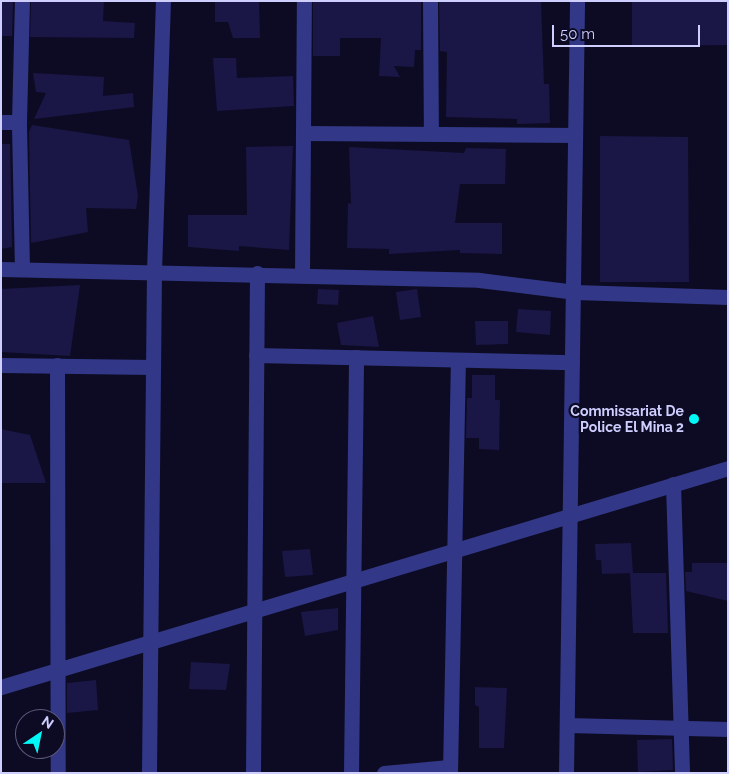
<!DOCTYPE html>
<html>
<head>
<meta charset="utf-8">
<style>
	body { margin:0 }
	#map { position:relative; width:729px; height:774px; overflow:hidden; background:#0d0b23; font-family:Raleway,sans-serif }
	div>[style] { position:absolute }
	.building>* { inset:0; background:#1a1646 }
	.minor>* { height:15px; margin:-7.5px; padding:0 7.5px; transform-origin:7.5px; border-radius:7.5px; background:#323887 }
	.dots>* { width:14px; height:14px; translate:-50% -50%; box-sizing:border-box; border:2px solid #0d0b23; border-radius:50% }
	span { translate:-50% -50%; white-space:nowrap; text-align:center; line-height:1.15; -webkit-text-stroke:4.5px #0d0b23; paint-order:stroke }
	.poi-label { font-size:14px; color:#ceceff; font-weight:700 }
	.right { translate:-100% -50%; text-align:right }
	.frame { position:absolute; inset:0; border:2px solid #ceceff; pointer-events:none }
	.north { position:absolute; left:15px; top:709px; width:50px; height:50px; box-sizing:border-box; background:#0d0b23; border:1px solid #5a597b; border-radius:50%; rotate:34deg; font-size:14px; font-weight:700; line-height:20px; text-align:center; color:#ceceff }
	.north::after { content:''; display:block; margin:auto; width:18px; height:22px; background:#00f9f6; clip-path:polygon(50% 0,100% 100%,50% 72%,0 100%) }
	.scale { position:absolute; left:552px; top:25px; width:148px; height:22px; box-sizing:border-box; border:2px solid #ceceff; border-top:0; padding-left:6px; font-size:15px; line-height:18px; white-space:nowrap; color:#ceceff; -webkit-text-stroke:4px #0d0b23; paint-order:stroke }
</style>
</head>
<body>
<div id="map">
	<div class="building">
		<div style="clip-path:polygon(1px 1px,13px 1px,12px 36px,1px 36px)"></div>
		<div style="clip-path:polygon(31px 1px,104px 1px,103px 21px,135px 23px,134px 38px,30px 37px)"></div>
		<div style="clip-path:polygon(215px 1px,259px 1px,260px 38px,233px 38px,228px 22px,215px 22px)"></div>
		<div style="clip-path:polygon(313px 1px,421px 1px,421px 50px,415px 50px,414px 67px,394px 66px,400px 77px,379px 76px,381px 38px,340px 38px,340px 56px,313px 56px)"></div>
		<div style="clip-path:polygon(439px 1px,541px 1px,544px 84px,549px 84px,550px 123px,517px 124px,517px 119px,446px 117px,447px 52px,440px 51px)"></div>
		<div style="clip-path:polygon(632px 1px,728px 1px,728px 45px,632px 46px)"></div>
		<div style="clip-path:polygon(213px 58px,236px 58px,237px 78px,293px 76px,294px 106px,217px 111px)"></div>
		<div style="clip-path:polygon(33px 73px,104px 77px,103px 96px,133px 93px,134px 107px,34px 119px,46px 93px,36px 92px)"></div>
		<div style="clip-path:polygon(32px 125px,129px 140px,138px 196px,136px 209px,86px 208px,88px 232px,31px 243px,29px 132px)"></div>
		<div style="clip-path:polygon(600px 136px,688px 137px,689px 282px,600px 282px)"></div>
		<div style="clip-path:polygon(1px 144px,10px 144px,12px 247px,1px 249px)"></div>
		<div style="clip-path:polygon(293px 146px,289px 250px,239px 246px,239px 251px,188px 247px,188px 215px,247px 215px,246px 147px)"></div>
		<div style="clip-path:polygon(349px 147px,464px 153px,466px 148px,506px 149px,505px 184px,460px 184px,455px 223px,502px 223px,502px 254px,460px 253px,460px 250px,389px 254px,389px 249px,347px 248px,348px 203px,351px 204px)"></div>
		<div style="clip-path:polygon(80px 285px,70px 356px,1px 352px,1px 289px)"></div>
		<div style="clip-path:polygon(318px 289px,339px 290px,338px 305px,317px 304px)"></div>
		<div style="clip-path:polygon(417px 289px,421px 317px,400px 320px,396px 292px)"></div>
		<div style="clip-path:polygon(518px 309px,551px 311px,550px 335px,516px 332px)"></div>
		<div style="clip-path:polygon(373px 316px,379px 347px,341px 345px,337px 323px)"></div>
		<div style="clip-path:polygon(475px 321px,508px 321px,508px 344px,476px 345px)"></div>
		<div style="clip-path:polygon(472px 375px,495px 375px,495px 400px,500px 400px,499px 450px,479px 449px,479px 438px,466px 438px,467px 398px,472px 398px)"></div>
		<div style="clip-path:polygon(1px 429px,30px 435px,46px 483px,1px 483px)"></div>
		<div style="clip-path:polygon(631px 543px,633px 573px,602px 574px,601px 560px,596px 560px,595px 544px)"></div>
		<div style="clip-path:polygon(310px 549px,313px 575px,285px 577px,282px 551px)"></div>
		<div style="clip-path:polygon(692px 563px,728px 563px,728px 601px,686px 591px,685px 572px,692px 572px)"></div>
		<div style="clip-path:polygon(630px 573px,666px 573px,668px 633px,633px 633px)"></div>
		<div style="clip-path:polygon(338px 608px,338px 630px,305px 636px,301px 612px)"></div>
		<div style="clip-path:polygon(191px 662px,230px 664px,226px 690px,189px 689px)"></div>
		<div style="clip-path:polygon(96px 680px,98px 710px,67px 713px,67px 683px)"></div>
		<div style="clip-path:polygon(475px 687px,507px 688px,504px 748px,479px 748px,479px 707px,475px 705px)"></div>
		<div style="clip-path:polygon(672px 739px,673px 770px,638px 772px,637px 740px)"></div>
	</div>
	<div class="minor">
		<div style="left:430px;top:1px;width:131px;rotate:89.6deg"></div>
		<div style="left:1px;top:122px;width:18px"></div>
		<div style="left:305px;top:133px;width:270px;rotate:0.4deg"></div>
		<div style="left:1px;top:269px;width:478px;rotate:1.3deg"></div>
		<div style="left:479px;top:280px;width:97px;rotate:7.1deg"></div>
		<div style="left:575px;top:292px;width:153px;rotate:1.9deg"></div>
		<div style="left:22px;top:269px;width:147px;rotate:-91.2deg"></div>
		<div style="left:19px;top:122px;width:121px;rotate:-88.6deg"></div>
		<div style="left:302px;top:274px;width:273px;rotate:-89.6deg"></div>
		<div style="left:256px;top:355px;width:316px;rotate:1.3deg"></div>
		<div style="left:1px;top:365px;width:152px;rotate:0.8deg"></div>
		<div style="left:57px;top:365px;width:408px;rotate:89.9deg"></div>
		<div style="left:673px;top:484px;width:289px;rotate:88.2deg"></div>
		<div style="left:1px;top:687px;width:759px;rotate:-16.76deg"></div>
		<div style="left:567px;top:725px;width:161px;rotate:1.4deg"></div>
		<div style="left:149px;top:773px;width:502px;rotate:-89.43deg"></div>
		<div style="left:154px;top:271px;width:270px;rotate:-88.1deg"></div>
		<div style="left:253px;top:773px;width:500px;rotate:-89.54deg"></div>
		<div style="left:351px;top:773px;width:416px;rotate:-89.3deg"></div>
		<div style="left:384px;top:773px;width:65px;rotate:-5.3deg"></div>
		<div style="left:450px;top:773px;width:413px;rotate:-88.9deg"></div>
		<div style="left:566px;top:773px;width:772px;rotate:-89.18deg"></div>
	</div>
	<div class="dots">
		<div style="left:694px;top:419px;background:#00f9f6"></div>
	</div>
	<div class="poi-label">
		<span class="right" style="left:684px;top:419px">Commissariat De<br>Police El Mina 2</span>
	</div>
	<div class="frame"></div>
	<div class="north">N</div>
	<div class="scale">50 m</div>
</div>
</body>
</html>
